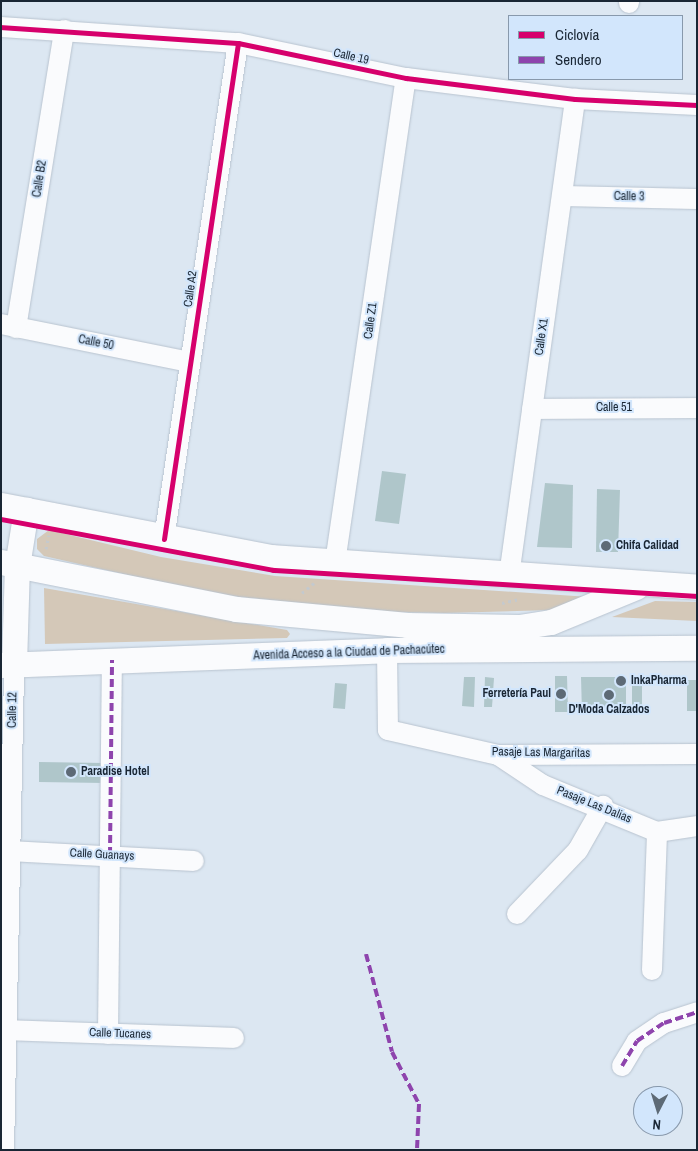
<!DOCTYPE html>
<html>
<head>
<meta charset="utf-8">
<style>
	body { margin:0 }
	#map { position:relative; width:698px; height:1151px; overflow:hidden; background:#dce7f2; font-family:"Archivo Narrow",sans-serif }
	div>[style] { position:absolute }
	.green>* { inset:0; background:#d4c8b8 }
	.building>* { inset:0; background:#afc6ca }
	.path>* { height:3px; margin-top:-1.5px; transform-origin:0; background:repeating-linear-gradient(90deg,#c4c9cd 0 2.5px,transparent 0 6.5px) }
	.roads { filter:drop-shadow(0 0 1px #b8c3cf) drop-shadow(0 0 1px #b8c3cf) }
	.minor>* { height:20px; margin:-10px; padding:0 10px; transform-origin:10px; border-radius:10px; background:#fafbfd }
	.major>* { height:25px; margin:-12.5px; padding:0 12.5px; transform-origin:12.5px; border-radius:12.5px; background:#fafbfd }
	.quiet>* { height:4px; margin-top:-2px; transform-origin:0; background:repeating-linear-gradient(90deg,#8e44ad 0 8px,transparent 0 12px) }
	.cycleway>* { height:5px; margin:-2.5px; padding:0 2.5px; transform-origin:2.5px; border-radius:2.5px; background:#d6006c }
	.dots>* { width:14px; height:14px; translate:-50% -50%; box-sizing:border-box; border:2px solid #d2e6fc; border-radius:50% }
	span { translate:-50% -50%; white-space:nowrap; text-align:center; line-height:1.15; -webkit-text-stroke:4px #d2e6fc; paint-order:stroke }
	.street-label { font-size:12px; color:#192634 }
	.poi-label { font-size:12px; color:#192634; font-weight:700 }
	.left { translate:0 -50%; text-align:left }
	.right { translate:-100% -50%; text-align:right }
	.frame { position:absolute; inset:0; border:2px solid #192634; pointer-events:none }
	.legend { position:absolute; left:508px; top:15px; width:175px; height:65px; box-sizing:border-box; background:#d2e6fc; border:1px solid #8899ac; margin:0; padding:6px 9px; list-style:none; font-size:15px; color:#192634 }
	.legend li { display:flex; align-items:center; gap:10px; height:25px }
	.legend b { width:25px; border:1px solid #8899ac }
	.north { position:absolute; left:633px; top:1086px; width:50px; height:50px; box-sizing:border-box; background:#d2e6fc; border:1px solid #8899ac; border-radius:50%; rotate:185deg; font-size:14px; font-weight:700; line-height:20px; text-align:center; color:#192634 }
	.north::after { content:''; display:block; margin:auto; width:18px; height:22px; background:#5d6a76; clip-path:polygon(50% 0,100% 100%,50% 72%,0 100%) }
</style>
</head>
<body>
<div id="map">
	<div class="green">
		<div style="clip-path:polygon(49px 530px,161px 557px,275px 576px,590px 597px,552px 610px,445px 613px,385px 612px,211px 594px,44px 556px,37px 549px,37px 539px)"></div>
		<div style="clip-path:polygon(44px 588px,287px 630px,290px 634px,287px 638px,45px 644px)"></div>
		<div style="clip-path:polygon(655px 601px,697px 602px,697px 621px,612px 617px)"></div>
	</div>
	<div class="building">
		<div style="clip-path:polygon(382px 471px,406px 474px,399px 524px,375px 521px)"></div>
		<div style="clip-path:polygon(545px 483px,573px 485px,572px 548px,537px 547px)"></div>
		<div style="clip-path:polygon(597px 489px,620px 490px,618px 552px,596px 552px)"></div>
		<div style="clip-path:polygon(555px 676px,567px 676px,568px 712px,555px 712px)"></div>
		<div style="clip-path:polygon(464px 677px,475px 677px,474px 707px,462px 706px)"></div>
		<div style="clip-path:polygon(485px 677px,494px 678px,492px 707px,484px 707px)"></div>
		<div style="clip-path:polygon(581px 677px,626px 677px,626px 712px,582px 713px)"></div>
		<div style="clip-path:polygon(632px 677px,642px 677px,642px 713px,632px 713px)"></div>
		<div style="clip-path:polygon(687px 680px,697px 680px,697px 711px,687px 711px)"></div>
		<div style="clip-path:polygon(335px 683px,347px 684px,345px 709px,333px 708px)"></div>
		<div style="clip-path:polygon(39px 762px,104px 763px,104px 783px,39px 782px)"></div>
	</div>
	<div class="path">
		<div style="left:46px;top:549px;width:14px;rotate:-78deg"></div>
		<div style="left:302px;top:593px;width:17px;rotate:-40deg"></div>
		<div style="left:502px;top:603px;width:18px;rotate:-13deg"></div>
	</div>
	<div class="roads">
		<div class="minor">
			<div style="left:629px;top:3px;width:2px;rotate:-90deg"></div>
			<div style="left:1px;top:27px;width:238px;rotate:3.9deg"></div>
			<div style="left:238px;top:43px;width:172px;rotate:11.8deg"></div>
			<div style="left:406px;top:78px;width:170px;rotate:7.1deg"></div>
			<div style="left:575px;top:99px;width:122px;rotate:2.8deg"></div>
			<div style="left:562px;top:196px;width:135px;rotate:1.3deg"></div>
			<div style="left:1px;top:324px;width:193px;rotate:11.4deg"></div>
			<div style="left:16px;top:328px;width:302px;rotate:-80.8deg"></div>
			<div style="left:532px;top:409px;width:165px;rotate:-0.3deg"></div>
			<div style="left:164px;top:539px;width:501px;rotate:-81.51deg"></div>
			<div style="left:335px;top:563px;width:490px;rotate:-81.7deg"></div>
			<div style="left:509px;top:576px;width:482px;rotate:-82.1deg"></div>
			<div style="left:387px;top:650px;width:80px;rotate:89.3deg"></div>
			<div style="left:388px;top:730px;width:113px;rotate:12.8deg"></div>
			<div style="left:498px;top:755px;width:199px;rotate:-0.3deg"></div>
			<div style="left:498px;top:755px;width:54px;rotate:33.7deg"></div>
			<div style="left:543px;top:785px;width:123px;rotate:22.4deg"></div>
			<div style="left:657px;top:832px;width:40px;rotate:-8.5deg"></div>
			<div style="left:10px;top:851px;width:184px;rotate:3.1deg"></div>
			<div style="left:517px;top:914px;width:88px;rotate:-46.4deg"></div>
			<div style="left:578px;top:850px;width:51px;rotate:-60.4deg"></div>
			<div style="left:652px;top:970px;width:138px;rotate:-87.9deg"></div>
			<div style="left:6px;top:1030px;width:228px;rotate:2deg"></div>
			<div style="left:108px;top:1034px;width:374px;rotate:-89.4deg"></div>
			<div style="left:622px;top:1066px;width:29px;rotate:-59deg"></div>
			<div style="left:637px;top:1041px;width:32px;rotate:-34deg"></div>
			<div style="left:664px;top:1023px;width:35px;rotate:-18deg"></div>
			<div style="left:4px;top:1150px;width:485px;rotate:-88.8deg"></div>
		</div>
		<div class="major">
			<div style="left:1px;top:505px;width:276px;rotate:10.9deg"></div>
			<div style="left:272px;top:557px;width:426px;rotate:4deg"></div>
			<div style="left:1px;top:562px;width:240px;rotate:11.3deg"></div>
			<div style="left:236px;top:609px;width:172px;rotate:5.3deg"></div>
			<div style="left:407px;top:625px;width:112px;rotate:1deg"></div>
			<div style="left:519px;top:627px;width:32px;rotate:-9deg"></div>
			<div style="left:551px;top:622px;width:92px;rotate:-22.4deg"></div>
			<div style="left:1px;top:665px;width:386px;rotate:-2.2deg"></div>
			<div style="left:387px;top:650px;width:310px;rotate:-0.4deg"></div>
			<div style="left:14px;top:665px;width:99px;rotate:-88.3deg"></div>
			<div style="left:17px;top:566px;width:57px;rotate:-80.9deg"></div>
		</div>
	</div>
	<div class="quiet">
		<div style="left:110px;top:855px;width:195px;rotate:-89.4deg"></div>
		<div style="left:366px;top:954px;width:101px;rotate:75.1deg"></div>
		<div style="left:392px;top:1052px;width:59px;rotate:62.6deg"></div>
		<div style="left:419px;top:1104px;width:46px;rotate:92.5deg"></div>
		<div style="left:622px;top:1066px;width:29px;rotate:-59deg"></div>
		<div style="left:637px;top:1041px;width:32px;rotate:-34deg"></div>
		<div style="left:664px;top:1023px;width:35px;rotate:-18deg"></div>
	</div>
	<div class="cycleway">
		<div style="left:1px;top:27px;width:238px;rotate:3.9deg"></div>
		<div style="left:238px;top:43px;width:172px;rotate:11.8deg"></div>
		<div style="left:406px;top:78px;width:170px;rotate:7.1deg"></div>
		<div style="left:575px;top:99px;width:122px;rotate:2.8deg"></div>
		<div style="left:1px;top:519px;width:277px;rotate:10.6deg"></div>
		<div style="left:273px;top:570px;width:425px;rotate:3.5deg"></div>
		<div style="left:164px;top:539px;width:501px;rotate:-81.51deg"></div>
	</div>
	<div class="dots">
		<div style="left:606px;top:546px;background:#5d6a76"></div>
		<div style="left:621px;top:681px;background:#5d6a76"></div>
		<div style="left:561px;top:694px;background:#5d6a76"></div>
		<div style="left:609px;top:695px;background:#5d6a76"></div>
		<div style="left:71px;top:772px;background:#5d6a76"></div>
	</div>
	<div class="street-label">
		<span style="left:351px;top:57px;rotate:13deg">Calle 19</span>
		<span style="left:40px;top:179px;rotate:-81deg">Calle B2</span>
		<span style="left:629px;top:197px;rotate:1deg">Calle 3</span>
		<span style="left:191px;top:289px;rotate:-82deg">Calle A2</span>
		<span style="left:371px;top:321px;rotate:-82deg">Calle Z1</span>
		<span style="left:542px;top:337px;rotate:-82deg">Calle X1</span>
		<span style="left:96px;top:343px;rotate:11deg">Calle 50</span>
		<span style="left:614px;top:408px">Calle 51</span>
		<span style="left:349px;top:653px;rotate:-2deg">Avenida Acceso a la Ciudad de Pachacútec</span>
		<span style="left:13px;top:710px;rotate:-89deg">Calle 12</span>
		<span style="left:541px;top:753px;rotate:1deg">Pasaje Las Margaritas</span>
		<span style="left:594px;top:805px;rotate:22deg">Pasaje Las Dalias</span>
		<span style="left:102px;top:855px;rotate:3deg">Calle Guanays</span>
		<span style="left:120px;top:1034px;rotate:2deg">Calle Tucanes</span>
	</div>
	<div class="poi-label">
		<span class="left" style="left:616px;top:546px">Chifa Calidad</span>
		<span class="left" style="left:631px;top:681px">InkaPharma</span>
		<span class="right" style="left:551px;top:694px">Ferretería Paul</span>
		<span style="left:609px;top:710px">D'Moda Calzados</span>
		<span class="left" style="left:81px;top:772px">Paradise Hotel</span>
	</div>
	<div class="frame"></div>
	<ul class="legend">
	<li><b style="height:6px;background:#d6006c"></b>Ciclovía</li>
	<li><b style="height:6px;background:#8e44ad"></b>Sendero</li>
	</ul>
	<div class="north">N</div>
</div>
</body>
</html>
